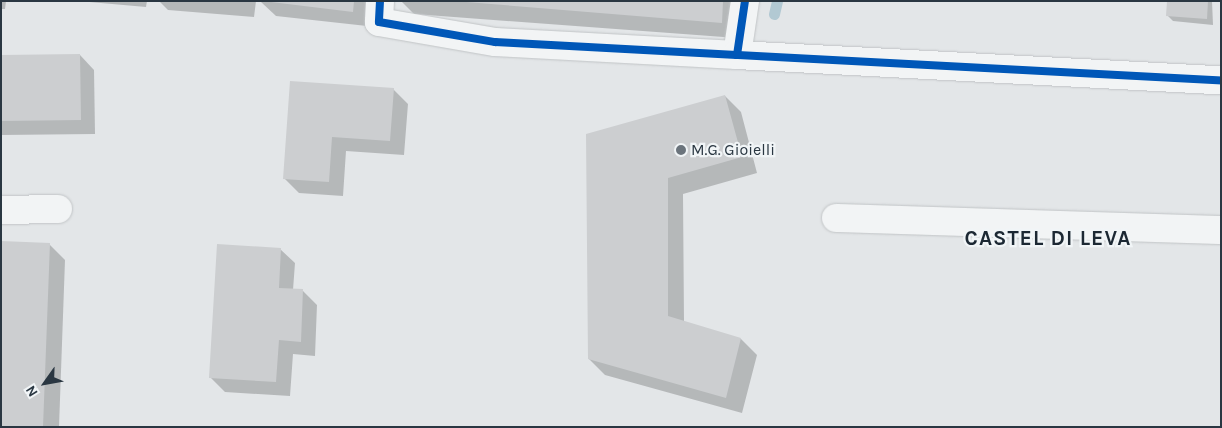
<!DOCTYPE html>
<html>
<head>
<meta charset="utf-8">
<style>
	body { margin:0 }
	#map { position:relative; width:1222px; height:428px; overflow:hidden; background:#e3e6e8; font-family:Karla,sans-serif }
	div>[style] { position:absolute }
	.shadow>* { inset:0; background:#0003 }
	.stream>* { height:11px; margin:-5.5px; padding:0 5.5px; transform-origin:5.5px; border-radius:5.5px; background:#b2c9d3 }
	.building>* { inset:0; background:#ccced0 }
	.roads { filter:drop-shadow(0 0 1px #c1c4c6) drop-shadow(0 0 1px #c1c4c6) }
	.minor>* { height:28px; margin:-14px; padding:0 14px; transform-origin:14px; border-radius:14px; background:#f2f4f5 }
	.cycleway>* { height:8px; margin:-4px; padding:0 4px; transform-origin:4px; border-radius:4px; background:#0057b8 }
	.dots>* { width:14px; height:14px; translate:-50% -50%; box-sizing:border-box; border:2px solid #f1f5f7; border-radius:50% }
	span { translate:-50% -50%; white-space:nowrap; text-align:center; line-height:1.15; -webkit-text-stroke:4.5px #f1f5f7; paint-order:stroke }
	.poi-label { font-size:16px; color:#2a3742 }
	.left { translate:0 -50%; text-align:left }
	.district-label { font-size:21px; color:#1c2833; font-weight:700; letter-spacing:1px }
	.frame { position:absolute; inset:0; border:2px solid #2a3742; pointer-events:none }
	.north { position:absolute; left:20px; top:358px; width:50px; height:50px; -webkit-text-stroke:4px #f1f5f7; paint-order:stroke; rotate:238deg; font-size:14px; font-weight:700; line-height:20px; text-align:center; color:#2a3742 }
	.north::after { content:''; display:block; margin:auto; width:18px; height:22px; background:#2a3742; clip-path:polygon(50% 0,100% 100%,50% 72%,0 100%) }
</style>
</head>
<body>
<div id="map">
	<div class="shadow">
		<div style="clip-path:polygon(1px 1px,6px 1px,5px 9px,1px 9px)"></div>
		<div style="clip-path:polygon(78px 1px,147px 1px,146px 7px)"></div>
		<div style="clip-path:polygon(159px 1px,256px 1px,254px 17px,168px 10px)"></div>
		<div style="clip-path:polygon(369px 1px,367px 26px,276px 16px,261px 2px)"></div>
		<div style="clip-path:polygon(401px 1px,740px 1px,737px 38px,414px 14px)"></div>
		<div style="clip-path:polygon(1168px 1px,1212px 1px,1213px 25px,1173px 21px,1167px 15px)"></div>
		<div style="clip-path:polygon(80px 55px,94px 70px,95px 134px,1px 135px,1px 56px)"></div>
		<div style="clip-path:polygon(291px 82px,393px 89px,408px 104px,404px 155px,346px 151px,343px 196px,299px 193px,284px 178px)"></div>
		<div style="clip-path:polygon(725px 96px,741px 112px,757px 173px,683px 194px,684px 322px,741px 339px,757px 355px,742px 413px,605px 375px,589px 359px,588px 135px)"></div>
		<div style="clip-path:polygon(49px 244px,65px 260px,59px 427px,1px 427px)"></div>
		<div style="clip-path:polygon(280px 249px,295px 263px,293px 290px,303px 291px,317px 305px,315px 356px,293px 354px,290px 396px,225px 392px,211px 378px)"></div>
	</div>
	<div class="stream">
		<div style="left:774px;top:14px;width:13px;rotate:-77deg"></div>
	</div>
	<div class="building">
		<div style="clip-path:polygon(263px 1px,354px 1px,353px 12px)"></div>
		<div style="clip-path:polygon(454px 1px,723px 1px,722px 23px)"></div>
		<div style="clip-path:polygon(1167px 1px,1208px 1px,1207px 19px,1166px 16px)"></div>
		<div style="clip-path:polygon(80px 54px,81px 120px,1px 121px,1px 55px)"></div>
		<div style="clip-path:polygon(290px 81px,394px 88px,390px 141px,332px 137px,329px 182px,283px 179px)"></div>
		<div style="clip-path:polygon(725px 95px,742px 157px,668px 178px,668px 316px,741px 338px,726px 398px,588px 359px,586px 134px)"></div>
		<div style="clip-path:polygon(1px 241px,50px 243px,43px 427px,1px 427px)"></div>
		<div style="clip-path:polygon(217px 244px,281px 248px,279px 288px,303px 289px,301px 342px,279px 340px,276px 382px,209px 378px)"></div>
	</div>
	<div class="roads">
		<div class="minor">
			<div style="left:380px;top:1px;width:21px;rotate:93deg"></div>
			<div style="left:379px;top:22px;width:118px;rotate:9.8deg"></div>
			<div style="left:495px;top:42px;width:242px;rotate:3.1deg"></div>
			<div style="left:737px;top:55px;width:55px;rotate:-81.6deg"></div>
			<div style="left:737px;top:55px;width:485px;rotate:3deg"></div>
			<div style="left:1px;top:210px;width:57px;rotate:-1deg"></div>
			<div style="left:836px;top:218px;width:385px;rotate:1.8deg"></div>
		</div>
	</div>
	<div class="cycleway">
		<div style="left:380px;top:1px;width:21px;rotate:93deg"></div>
		<div style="left:379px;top:22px;width:118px;rotate:9.8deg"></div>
		<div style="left:495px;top:42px;width:242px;rotate:3.1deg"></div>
		<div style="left:737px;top:55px;width:55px;rotate:-81.6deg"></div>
		<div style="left:737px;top:55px;width:485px;rotate:3deg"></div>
	</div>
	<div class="dots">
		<div style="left:681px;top:150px;background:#6b747c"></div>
	</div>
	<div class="poi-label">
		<span class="left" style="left:691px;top:150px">M.G. Gioielli</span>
	</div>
	<div class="district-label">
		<span style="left:1048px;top:238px">CASTEL DI LEVA</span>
	</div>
	<div class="frame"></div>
	<div class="north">N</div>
</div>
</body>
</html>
